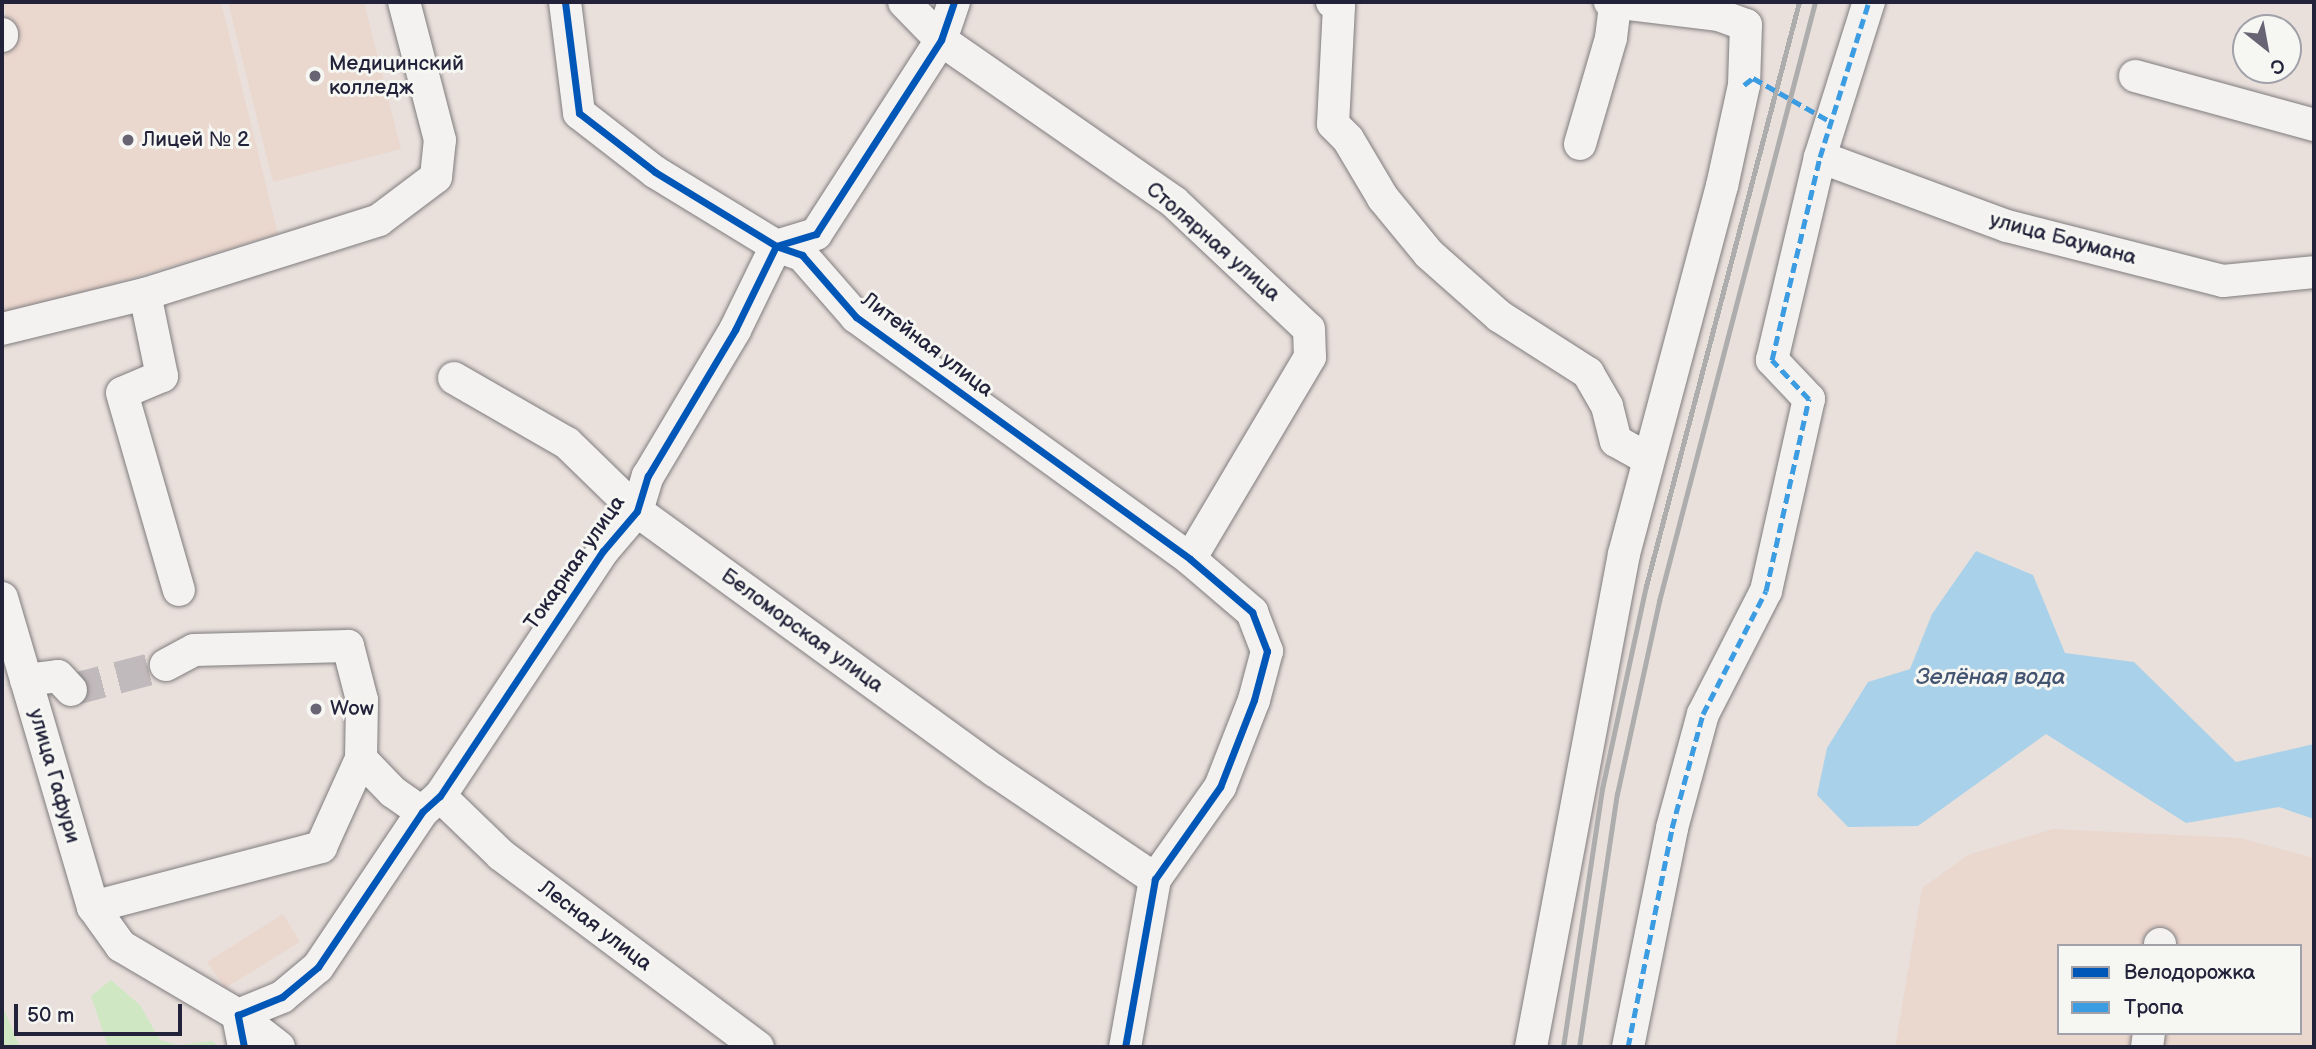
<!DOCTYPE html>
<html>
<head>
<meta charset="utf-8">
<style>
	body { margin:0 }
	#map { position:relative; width:2316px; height:1049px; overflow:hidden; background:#e9e0dc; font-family:"Balsamiq Sans",sans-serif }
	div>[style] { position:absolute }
	.built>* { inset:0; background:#ead7ce }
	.green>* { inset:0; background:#cfe8c3 }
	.water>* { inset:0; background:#a9d1e9 }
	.minor-tunnel>* { height:32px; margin-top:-16px; transform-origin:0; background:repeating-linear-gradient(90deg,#c1babc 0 32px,transparent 0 48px) }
	.roads { filter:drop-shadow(0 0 2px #807c7f) drop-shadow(0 0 2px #807c7f) }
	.minor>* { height:32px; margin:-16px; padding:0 16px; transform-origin:16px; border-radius:16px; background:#f3f2f0 }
	.rail>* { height:5px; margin:-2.5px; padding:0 2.5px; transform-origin:2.5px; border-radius:2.5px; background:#aeadae }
	.quiet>* { height:5px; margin-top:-2.5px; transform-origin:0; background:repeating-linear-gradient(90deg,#3c9ce2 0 10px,transparent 0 15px) }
	.cycleway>* { height:7px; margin:-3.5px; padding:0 3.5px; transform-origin:3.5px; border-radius:3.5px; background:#0057b8 }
	.dots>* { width:19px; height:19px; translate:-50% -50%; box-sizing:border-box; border:4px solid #f6f6f2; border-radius:50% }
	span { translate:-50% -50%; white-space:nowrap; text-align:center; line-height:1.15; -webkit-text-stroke:6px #f6f6f2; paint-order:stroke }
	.poi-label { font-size:21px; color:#22223b }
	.left { translate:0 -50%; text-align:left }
	.street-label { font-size:21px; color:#22223b }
	.water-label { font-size:23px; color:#425471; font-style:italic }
	.frame { position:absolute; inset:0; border:4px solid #22223b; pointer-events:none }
	.legend { position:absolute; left:2057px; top:944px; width:245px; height:91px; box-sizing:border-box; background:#f6f6f2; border:2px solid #a1a1a9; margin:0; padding:9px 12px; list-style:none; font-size:21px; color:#22223b }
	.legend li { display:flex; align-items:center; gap:14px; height:35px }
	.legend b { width:35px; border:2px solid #a1a1a9 }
	.north { position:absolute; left:2232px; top:14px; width:70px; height:70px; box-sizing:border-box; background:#f6f6f2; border:2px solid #a1a1a9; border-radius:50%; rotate:149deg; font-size:19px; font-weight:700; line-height:28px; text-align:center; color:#22223b }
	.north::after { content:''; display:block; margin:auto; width:24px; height:32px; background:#686473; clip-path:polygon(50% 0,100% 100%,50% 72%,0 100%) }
	.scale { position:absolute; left:14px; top:1004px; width:168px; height:32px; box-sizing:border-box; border:4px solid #22223b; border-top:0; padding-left:9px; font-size:21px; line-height:24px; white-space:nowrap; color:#22223b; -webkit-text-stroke:5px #f6f6f2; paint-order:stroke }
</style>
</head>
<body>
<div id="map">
	<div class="built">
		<div style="clip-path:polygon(3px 2px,221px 2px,278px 234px,2px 317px,2px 46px,12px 42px)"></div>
		<div style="clip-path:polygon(228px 2px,364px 2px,401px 149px,273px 182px)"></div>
		<div style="clip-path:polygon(evenodd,2053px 829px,2240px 838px,2314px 858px,2314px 1047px,1895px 1047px,1922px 888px,1968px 855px,2053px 829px,2059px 946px,2300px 946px,2300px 1033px,2059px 1033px,2059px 946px)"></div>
		<div style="clip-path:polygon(283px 914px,300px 942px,225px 988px,207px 962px)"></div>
	</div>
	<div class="green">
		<div style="clip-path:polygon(111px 980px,140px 1005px,160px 1040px,178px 1045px,212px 1041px,220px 1047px,108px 1047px,91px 996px)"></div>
		<div style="clip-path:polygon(2px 1011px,5px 1012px,20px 1047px,2px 1047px)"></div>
	</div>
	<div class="water">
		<div style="clip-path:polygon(1976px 551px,2033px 575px,2065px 653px,2134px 662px,2236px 762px,2314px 744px,2314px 819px,2279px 807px,2186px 823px,2046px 734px,1918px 826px,1848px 827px,1817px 795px,1827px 748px,1868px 682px,1910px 669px,1932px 614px)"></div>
	</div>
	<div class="minor-tunnel">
		<div style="left:71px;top:690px;width:98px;rotate:-14.7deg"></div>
	</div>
	<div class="roads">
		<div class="minor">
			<div style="left:565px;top:2px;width:112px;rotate:82.8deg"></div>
			<div style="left:579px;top:113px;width:96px;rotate:37.8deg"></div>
			<div style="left:655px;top:172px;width:142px;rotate:31.4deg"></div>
			<div style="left:776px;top:246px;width:28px;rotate:19deg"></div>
			<div style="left:802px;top:255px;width:82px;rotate:48.9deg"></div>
			<div style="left:856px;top:317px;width:412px;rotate:35.9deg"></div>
			<div style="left:1190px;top:559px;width:82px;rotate:40.5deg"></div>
			<div style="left:1252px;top:612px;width:42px;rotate:69deg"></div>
			<div style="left:1267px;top:651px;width:51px;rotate:104.9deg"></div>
			<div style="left:1254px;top:700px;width:93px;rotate:111.3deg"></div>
			<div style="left:1220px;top:787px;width:113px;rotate:125.2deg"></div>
			<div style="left:1155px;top:879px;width:171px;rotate:100.1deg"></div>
			<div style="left:904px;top:2px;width:53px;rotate:45.8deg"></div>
			<div style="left:941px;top:40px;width:284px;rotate:34.8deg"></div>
			<div style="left:1174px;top:202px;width:185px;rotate:43.3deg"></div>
			<div style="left:1309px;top:329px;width:28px;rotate:88deg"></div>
			<div style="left:1310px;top:357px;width:235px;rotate:120.7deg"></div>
			<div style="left:1332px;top:2px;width:8px;rotate:30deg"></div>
			<div style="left:1339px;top:6px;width:118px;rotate:92.9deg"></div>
			<div style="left:1333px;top:124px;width:21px;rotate:45deg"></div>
			<div style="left:1348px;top:139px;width:69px;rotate:59.3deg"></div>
			<div style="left:1383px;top:198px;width:72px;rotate:50.6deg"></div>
			<div style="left:1429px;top:254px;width:94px;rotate:41.5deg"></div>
			<div style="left:1499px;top:316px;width:106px;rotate:32.6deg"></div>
			<div style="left:1588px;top:373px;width:38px;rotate:60deg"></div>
			<div style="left:1607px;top:406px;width:36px;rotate:76deg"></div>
			<div style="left:1616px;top:441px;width:37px;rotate:29deg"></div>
			<div style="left:2px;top:34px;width:2px;rotate:90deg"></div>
			<div style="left:2135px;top:76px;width:186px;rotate:15.3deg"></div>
			<div style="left:1580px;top:144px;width:110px;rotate:-73.7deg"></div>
			<div style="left:1611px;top:38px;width:34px;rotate:-83deg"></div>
			<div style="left:1615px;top:4px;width:6px;rotate:-18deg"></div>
			<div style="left:1820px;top:157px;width:199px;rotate:20.3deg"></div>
			<div style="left:2007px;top:226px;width:223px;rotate:14.3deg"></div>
			<div style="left:2223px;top:281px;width:91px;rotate:-5.6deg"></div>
			<div style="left:145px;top:294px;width:84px;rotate:78.3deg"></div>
			<div style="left:162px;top:376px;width:43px;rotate:157deg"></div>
			<div style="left:122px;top:393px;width:205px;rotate:73.9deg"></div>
			<div style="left:2px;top:329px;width:147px;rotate:-13.8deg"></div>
			<div style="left:145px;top:294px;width:245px;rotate:-17.5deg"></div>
			<div style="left:379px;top:220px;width:71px;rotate:-37deg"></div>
			<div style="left:436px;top:177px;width:37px;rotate:-84deg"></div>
			<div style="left:440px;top:140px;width:143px;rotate:-104.6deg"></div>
			<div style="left:454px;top:378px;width:130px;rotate:29.9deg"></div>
			<div style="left:567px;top:443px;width:98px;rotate:44.2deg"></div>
			<div style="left:637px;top:511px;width:442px;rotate:36deg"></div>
			<div style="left:995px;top:771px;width:193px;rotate:34deg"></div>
			<div style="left:2px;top:598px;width:322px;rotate:73.6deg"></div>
			<div style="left:93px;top:907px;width:48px;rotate:54.3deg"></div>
			<div style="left:121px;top:946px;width:136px;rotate:30.5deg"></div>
			<div style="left:238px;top:1015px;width:52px;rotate:38deg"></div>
			<div style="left:26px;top:680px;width:32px;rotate:-7deg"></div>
			<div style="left:58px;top:676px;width:19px;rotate:47deg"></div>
			<div style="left:361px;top:759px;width:46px;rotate:45.9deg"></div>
			<div style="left:393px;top:792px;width:35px;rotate:35deg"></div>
			<div style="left:440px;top:796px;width:85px;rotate:44deg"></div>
			<div style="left:501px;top:855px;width:321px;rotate:36.8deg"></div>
			<div style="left:93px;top:907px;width:236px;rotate:-14.7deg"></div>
			<div style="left:321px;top:847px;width:97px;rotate:-65.6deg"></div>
			<div style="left:361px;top:759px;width:59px;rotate:-89deg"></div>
			<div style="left:362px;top:700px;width:56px;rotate:-104.5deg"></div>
			<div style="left:348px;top:646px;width:154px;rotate:178.5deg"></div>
			<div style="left:194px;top:650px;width:32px;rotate:152deg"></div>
			<div style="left:2160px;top:946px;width:2px;rotate:-90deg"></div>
			<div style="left:244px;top:1047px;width:33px;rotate:-101deg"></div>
			<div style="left:238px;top:1015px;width:48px;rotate:-22.2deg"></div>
			<div style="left:282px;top:997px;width:47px;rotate:-39.8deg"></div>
			<div style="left:318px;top:967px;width:187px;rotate:-56.1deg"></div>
			<div style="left:422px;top:812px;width:24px;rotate:-42deg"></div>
			<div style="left:440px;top:796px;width:294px;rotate:-56.4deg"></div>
			<div style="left:603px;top:551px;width:52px;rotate:-49.6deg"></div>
			<div style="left:637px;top:511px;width:37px;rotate:-73deg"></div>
			<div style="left:648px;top:476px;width:170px;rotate:-59.2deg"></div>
			<div style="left:735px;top:330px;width:93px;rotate:-64deg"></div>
			<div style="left:776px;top:246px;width:42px;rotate:-16.7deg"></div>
			<div style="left:816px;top:234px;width:231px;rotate:-57.2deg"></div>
			<div style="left:941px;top:40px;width:40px;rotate:-71.1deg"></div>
			<div style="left:1531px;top:1047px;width:502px;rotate:-79.32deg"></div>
			<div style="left:1624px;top:554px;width:381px;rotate:-75.1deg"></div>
			<div style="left:1722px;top:186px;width:103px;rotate:-77.7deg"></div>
			<div style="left:1744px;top:85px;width:60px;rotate:-88.1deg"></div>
			<div style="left:1746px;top:25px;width:30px;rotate:-160deg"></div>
			<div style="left:1718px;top:15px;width:109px;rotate:-173.1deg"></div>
			<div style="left:1628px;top:1047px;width:223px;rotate:-78.6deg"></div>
			<div style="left:1672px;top:828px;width:118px;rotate:-74.8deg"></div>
			<div style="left:1703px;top:714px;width:138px;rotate:-62.9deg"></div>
			<div style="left:1766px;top:591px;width:197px;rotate:-77.4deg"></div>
			<div style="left:1809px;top:399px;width:54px;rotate:-133.5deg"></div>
			<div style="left:1772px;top:360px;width:209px;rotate:-76.7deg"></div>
			<div style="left:1820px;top:157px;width:163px;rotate:-72.5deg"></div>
			<div style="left:2147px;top:1047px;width:14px;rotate:-82deg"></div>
		</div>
	</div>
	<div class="rail">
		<div style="left:1563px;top:1047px;width:261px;rotate:-81.4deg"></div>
		<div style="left:1602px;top:789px;width:208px;rotate:-77.8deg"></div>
		<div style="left:1646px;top:586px;width:604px;rotate:-75.32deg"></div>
		<div style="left:1579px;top:1047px;width:256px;rotate:-81.5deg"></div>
		<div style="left:1617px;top:794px;width:198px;rotate:-77.7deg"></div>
		<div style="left:1659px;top:601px;width:619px;rotate:-75.4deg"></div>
	</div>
	<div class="quiet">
		<div style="left:1744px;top:85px;width:11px;rotate:-38deg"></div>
		<div style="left:1753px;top:78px;width:90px;rotate:29.4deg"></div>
		<div style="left:1628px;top:1047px;width:223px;rotate:-78.6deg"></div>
		<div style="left:1672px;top:828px;width:118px;rotate:-74.8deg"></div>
		<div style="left:1703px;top:714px;width:138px;rotate:-62.9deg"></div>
		<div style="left:1766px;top:591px;width:197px;rotate:-77.4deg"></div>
		<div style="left:1809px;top:399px;width:54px;rotate:-133.5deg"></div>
		<div style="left:1772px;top:360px;width:209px;rotate:-76.7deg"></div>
		<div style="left:1820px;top:157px;width:163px;rotate:-72.5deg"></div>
	</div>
	<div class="cycleway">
		<div style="left:565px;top:2px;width:112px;rotate:82.8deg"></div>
		<div style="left:579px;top:113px;width:96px;rotate:37.8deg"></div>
		<div style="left:655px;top:172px;width:142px;rotate:31.4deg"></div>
		<div style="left:776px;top:246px;width:28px;rotate:19deg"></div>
		<div style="left:802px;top:255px;width:82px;rotate:48.9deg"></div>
		<div style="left:856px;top:317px;width:412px;rotate:35.9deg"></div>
		<div style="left:1190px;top:559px;width:82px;rotate:40.5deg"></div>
		<div style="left:1252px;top:612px;width:42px;rotate:69deg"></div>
		<div style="left:1267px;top:651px;width:51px;rotate:104.9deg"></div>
		<div style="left:1254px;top:700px;width:93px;rotate:111.3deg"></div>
		<div style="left:1220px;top:787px;width:113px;rotate:125.2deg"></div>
		<div style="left:1155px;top:879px;width:171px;rotate:100.1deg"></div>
		<div style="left:244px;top:1047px;width:33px;rotate:-101deg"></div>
		<div style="left:238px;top:1015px;width:48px;rotate:-22.2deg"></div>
		<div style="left:282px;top:997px;width:47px;rotate:-39.8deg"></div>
		<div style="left:318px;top:967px;width:187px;rotate:-56.1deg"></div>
		<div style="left:422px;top:812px;width:24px;rotate:-42deg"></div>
		<div style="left:440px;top:796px;width:294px;rotate:-56.4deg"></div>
		<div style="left:603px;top:551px;width:52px;rotate:-49.6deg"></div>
		<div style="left:637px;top:511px;width:37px;rotate:-73deg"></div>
		<div style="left:648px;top:476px;width:170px;rotate:-59.2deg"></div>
		<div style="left:735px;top:330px;width:93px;rotate:-64deg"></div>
		<div style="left:776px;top:246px;width:42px;rotate:-16.7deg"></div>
		<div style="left:816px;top:234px;width:231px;rotate:-57.2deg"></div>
		<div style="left:941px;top:40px;width:40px;rotate:-71.1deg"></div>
	</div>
	<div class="dots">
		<div style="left:315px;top:76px;background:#686473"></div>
		<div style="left:128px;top:140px;background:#686473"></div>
		<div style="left:316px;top:709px;background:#686473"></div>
	</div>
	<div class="poi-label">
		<span class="left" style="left:329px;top:76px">Медицинский<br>колледж</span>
		<span class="left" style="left:142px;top:140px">Лицей № 2</span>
		<span class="left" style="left:330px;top:709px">Wow</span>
	</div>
	<div class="street-label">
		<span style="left:2063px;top:239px;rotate:15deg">улица Баумана</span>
		<span style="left:1213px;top:242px;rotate:41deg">Столярная улица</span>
		<span style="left:927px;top:345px;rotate:37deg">Литейная улица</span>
		<span style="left:575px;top:563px;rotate:-55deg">Токарная улица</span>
		<span style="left:802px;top:631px;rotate:36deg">Беломорская улица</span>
		<span style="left:54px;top:776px;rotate:74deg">улица Гафури</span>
		<span style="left:595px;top:926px;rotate:37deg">Лесная улица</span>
	</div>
	<div class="water-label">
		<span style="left:1991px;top:677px">Зелёная вода</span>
	</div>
	<div class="frame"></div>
	<ul class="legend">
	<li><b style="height:9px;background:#0057b8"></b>Велодорожка</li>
	<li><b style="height:9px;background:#3c9ce2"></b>Тропа</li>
	</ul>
	<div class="north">С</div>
	<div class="scale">50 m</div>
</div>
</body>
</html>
